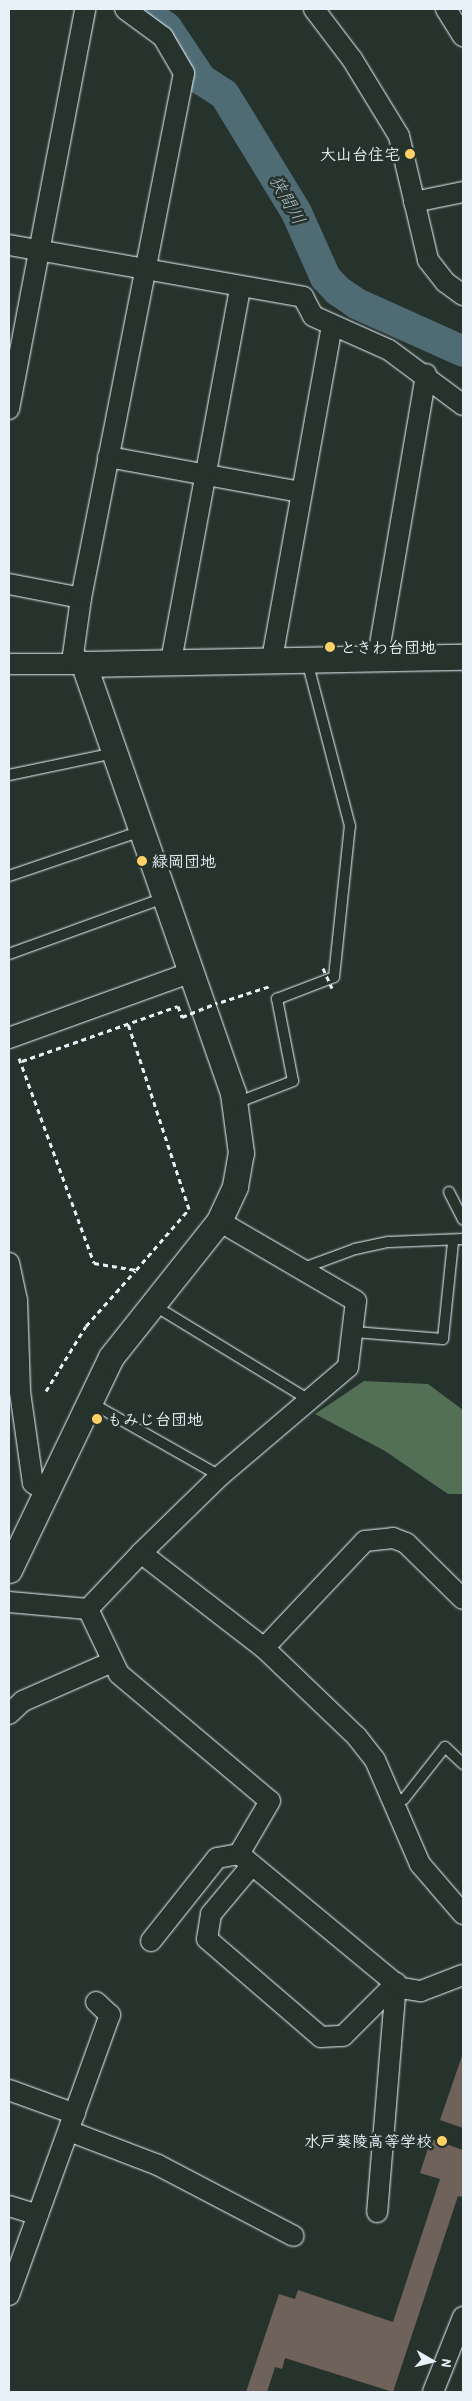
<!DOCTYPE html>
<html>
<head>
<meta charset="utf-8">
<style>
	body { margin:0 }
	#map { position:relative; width:472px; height:2401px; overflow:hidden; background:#26332d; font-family:"Patrick Hand","Klee One",sans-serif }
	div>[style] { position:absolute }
	.green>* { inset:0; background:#536f56 }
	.river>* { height:31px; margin:-15.5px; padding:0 15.5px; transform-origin:15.5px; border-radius:15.5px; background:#4f6c75 }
	.building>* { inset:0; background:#6e625a }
	.path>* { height:3px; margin-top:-1.5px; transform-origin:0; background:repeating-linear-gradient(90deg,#e8f1f8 0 5px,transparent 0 9px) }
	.roads { filter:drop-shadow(0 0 1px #e8f1f8) drop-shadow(0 0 1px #e8f1f8) }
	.service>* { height:10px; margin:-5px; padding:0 5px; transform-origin:5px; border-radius:5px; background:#26332d }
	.minor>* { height:20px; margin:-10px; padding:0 10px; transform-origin:10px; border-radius:10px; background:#26332d }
	.tertiary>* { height:25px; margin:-12.5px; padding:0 12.5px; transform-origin:12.5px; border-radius:12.5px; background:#26332d }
	.path-bridge>* { height:3px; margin-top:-1.5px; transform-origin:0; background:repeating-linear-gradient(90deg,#e8f1f8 0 5px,transparent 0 9px) }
	.dots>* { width:14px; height:14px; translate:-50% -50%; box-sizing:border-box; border:2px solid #26332d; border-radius:50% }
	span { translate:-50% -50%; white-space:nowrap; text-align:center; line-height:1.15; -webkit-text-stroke:5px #26332d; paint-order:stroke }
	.poi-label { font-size:16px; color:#e8f1f8; font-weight:700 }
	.right { translate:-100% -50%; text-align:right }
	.left { translate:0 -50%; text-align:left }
	.water-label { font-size:18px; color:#abbcc4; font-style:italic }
	.frame { position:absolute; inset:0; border:10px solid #e8f1f8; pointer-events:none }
	.north { position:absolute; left:407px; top:2336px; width:50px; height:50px; -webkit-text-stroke:4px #26332d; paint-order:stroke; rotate:98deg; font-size:14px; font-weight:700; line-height:20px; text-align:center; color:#e8f1f8 }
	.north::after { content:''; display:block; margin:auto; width:18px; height:22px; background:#e8f1f8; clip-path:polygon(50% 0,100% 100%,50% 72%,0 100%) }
</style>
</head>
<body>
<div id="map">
	<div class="green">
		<div style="clip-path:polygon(364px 1381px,428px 1384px,463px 1410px,463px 1494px,448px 1494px,385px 1451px,315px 1414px)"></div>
	</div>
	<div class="river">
		<div style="left:142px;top:9px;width:30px;rotate:37deg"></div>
		<div style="left:166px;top:27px;width:63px;rotate:56.1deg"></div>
		<div style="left:201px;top:79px;width:27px;rotate:33deg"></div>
		<div style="left:224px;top:94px;width:138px;rotate:58.6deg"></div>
		<div style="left:296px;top:212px;width:71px;rotate:66deg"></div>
		<div style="left:325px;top:277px;width:18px;rotate:47deg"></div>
		<div style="left:337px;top:290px;width:23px;rotate:34deg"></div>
		<div style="left:356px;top:303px;width:117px;rotate:24.2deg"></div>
	</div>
	<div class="building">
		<div style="clip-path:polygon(463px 2053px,463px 2128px,440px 2120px)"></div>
		<div style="clip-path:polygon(431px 2139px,463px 2150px,463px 2197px,458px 2196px,393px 2392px,285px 2358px,282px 2369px,275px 2367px,267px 2392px,246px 2392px,279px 2294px,295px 2299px,298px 2290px,393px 2322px,440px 2179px,420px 2173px)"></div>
	</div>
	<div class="path">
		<div style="left:221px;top:1002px;width:52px;rotate:-18.1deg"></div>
		<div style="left:19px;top:1058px;width:218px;rotate:69.9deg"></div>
		<div style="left:94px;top:1263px;width:43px;rotate:9.5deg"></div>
		<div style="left:136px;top:1270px;width:81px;rotate:-49deg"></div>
		<div style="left:189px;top:1209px;width:195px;rotate:-108.2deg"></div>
		<div style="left:22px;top:1061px;width:165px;rotate:-19.4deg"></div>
		<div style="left:178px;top:1006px;width:12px;rotate:70deg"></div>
		<div style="left:46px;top:1391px;width:76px;rotate:-58.4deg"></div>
		<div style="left:86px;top:1326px;width:74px;rotate:-48.3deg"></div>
	</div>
	<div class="roads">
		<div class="service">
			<div style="left:9px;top:775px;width:107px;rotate:-11.8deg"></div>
			<div style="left:9px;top:876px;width:139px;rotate:-18.8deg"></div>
			<div style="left:9px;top:954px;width:165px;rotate:-19.9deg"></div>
			<div style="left:236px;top:1103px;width:61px;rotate:-21.1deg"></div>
			<div style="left:293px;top:1081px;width:84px;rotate:-101deg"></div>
			<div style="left:277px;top:999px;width:61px;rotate:-21.1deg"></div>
			<div style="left:334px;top:977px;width:152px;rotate:-84deg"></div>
			<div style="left:350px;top:826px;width:171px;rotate:-104.6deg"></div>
			<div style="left:449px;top:1192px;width:31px;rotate:63deg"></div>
			<div style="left:301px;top:1269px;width:58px;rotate:-20.3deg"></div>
			<div style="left:355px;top:1249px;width:35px;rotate:-12deg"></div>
			<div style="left:389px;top:1242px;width:74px;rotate:-2.3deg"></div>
			<div style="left:152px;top:1304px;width:184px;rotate:31.4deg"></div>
			<div style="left:354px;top:1332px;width:89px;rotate:4.5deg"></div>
			<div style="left:443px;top:1339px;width:98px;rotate:-84.1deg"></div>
			<div style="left:88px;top:1401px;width:152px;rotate:29.6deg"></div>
			<div style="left:394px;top:1800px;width:10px;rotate:-6deg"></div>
			<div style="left:404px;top:1799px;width:66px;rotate:-51.7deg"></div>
			<div style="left:445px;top:1747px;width:25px;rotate:43deg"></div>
		</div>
		<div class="minor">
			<div style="left:314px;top:9px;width:63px;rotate:52.8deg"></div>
			<div style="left:352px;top:59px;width:90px;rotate:58.6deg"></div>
			<div style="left:399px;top:136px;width:127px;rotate:76.8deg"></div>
			<div style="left:428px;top:260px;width:28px;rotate:52deg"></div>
			<div style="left:445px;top:282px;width:22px;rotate:36deg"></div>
			<div style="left:446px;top:9px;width:32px;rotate:58deg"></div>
			<div style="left:414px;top:202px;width:50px;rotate:-11.5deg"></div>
			<div style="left:9px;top:245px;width:299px;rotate:10deg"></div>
			<div style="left:303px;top:297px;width:21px;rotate:62deg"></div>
			<div style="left:313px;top:316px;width:83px;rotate:24.1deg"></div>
			<div style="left:389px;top:350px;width:92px;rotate:36.6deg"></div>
			<div style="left:9px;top:409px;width:407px;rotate:-79.2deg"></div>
			<div style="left:108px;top:457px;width:196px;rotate:10.3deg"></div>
			<div style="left:9px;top:584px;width:73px;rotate:11deg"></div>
			<div style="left:378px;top:656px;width:286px;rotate:-80.3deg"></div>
			<div style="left:272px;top:659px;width:338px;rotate:-79.8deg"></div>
			<div style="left:171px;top:661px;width:380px;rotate:-79.5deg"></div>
			<div style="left:9px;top:664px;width:75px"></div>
			<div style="left:84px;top:664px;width:14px;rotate:-141deg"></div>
			<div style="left:73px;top:655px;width:58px;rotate:-82deg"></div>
			<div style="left:81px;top:598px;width:535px;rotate:-78.9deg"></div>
			<div style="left:184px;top:73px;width:42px;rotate:-120.3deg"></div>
			<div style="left:163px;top:37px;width:47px;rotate:-143.6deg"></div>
			<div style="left:9px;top:1038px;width:192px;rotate:-19.8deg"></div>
			<div style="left:9px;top:1263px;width:38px;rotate:78deg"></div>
			<div style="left:17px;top:1300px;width:92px;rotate:88.1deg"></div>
			<div style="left:20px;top:1392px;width:92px;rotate:81.9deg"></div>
			<div style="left:33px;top:1483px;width:16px;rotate:35deg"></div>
			<div style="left:141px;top:1553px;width:110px;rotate:-44.3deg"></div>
			<div style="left:220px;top:1476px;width:168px;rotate:-40.4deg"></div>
			<div style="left:348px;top:1367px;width:66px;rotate:-83.1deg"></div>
			<div style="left:356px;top:1301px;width:159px;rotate:-149.7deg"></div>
			<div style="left:9px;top:1602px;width:79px;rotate:5.1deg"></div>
			<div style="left:88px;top:1609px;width:77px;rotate:-46.6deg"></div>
			<div style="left:141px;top:1553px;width:155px;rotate:37.7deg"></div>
			<div style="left:264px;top:1648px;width:129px;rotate:43.7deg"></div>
			<div style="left:357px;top:1737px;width:29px;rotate:52deg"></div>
			<div style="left:375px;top:1760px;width:113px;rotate:66.6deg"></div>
			<div style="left:420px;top:1864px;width:66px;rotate:49.3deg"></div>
			<div style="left:88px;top:1609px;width:72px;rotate:64.5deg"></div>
			<div style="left:119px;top:1674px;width:197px;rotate:40.1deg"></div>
			<div style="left:270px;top:1801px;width:61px;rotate:120.3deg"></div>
			<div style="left:264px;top:1648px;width:147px;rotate:-46.7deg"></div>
			<div style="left:365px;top:1541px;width:28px;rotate:-6deg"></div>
			<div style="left:393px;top:1538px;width:14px;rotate:21deg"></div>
			<div style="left:406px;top:1543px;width:80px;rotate:44.5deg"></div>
			<div style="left:9px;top:1714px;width:19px;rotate:-43deg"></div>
			<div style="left:23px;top:1701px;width:97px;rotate:-23.7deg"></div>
			<div style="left:252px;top:1865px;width:64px;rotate:129.9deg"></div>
			<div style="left:211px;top:1914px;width:25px;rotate:99deg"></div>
			<div style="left:207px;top:1939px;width:150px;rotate:40.7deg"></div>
			<div style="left:321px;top:2037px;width:22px;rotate:-3deg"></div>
			<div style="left:343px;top:2036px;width:75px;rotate:-45deg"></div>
			<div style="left:396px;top:1983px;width:230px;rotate:94.7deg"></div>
			<div style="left:151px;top:1941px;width:106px;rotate:-51.5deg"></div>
			<div style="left:217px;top:1858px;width:22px;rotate:-10deg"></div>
			<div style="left:239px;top:1854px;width:210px;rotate:39.6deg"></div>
			<div style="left:401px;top:1988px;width:20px;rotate:9deg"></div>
			<div style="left:421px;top:1991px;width:45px;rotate:-20.9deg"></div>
			<div style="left:9px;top:2090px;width:70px;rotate:20deg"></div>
			<div style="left:69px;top:2131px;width:95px;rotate:20.9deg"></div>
			<div style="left:158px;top:2165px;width:153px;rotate:27.6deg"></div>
			<div style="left:9px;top:2206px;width:30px;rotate:17deg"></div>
			<div style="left:9px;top:2295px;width:298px;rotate:-70.2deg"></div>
			<div style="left:110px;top:2015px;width:19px;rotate:-137deg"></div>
			<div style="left:433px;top:2392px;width:81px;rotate:-68.2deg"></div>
		</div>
		<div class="tertiary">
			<div style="left:9px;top:1570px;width:236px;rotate:-64.4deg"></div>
			<div style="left:111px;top:1357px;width:174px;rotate:-51.5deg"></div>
			<div style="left:219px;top:1221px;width:38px;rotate:-65deg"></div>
			<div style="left:235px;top:1186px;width:34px;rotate:-80deg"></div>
			<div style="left:241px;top:1153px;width:61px;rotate:-97.6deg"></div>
			<div style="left:233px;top:1093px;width:454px;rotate:-109.2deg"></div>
			<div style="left:84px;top:664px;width:379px;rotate:-1.1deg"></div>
		</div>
	</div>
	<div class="path-bridge">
		<div style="left:323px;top:968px;width:22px;rotate:66deg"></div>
		<div style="left:182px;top:1017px;width:38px;rotate:-22deg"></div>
	</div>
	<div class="dots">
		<div style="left:410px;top:154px;background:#ffd166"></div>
		<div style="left:330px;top:647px;background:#ffd166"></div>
		<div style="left:142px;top:861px;background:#ffd166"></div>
		<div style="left:97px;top:1419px;background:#ffd166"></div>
		<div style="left:442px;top:2141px;background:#ffd166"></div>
	</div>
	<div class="poi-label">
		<span class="right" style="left:400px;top:154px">大山台住宅</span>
		<span class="left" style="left:340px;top:647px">ときわ台団地</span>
		<span class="left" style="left:152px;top:861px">緑岡団地</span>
		<span class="left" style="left:107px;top:1419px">もみじ台団地</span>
		<span class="right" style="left:432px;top:2141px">水戸葵陵高等学校</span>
	</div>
	<div class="water-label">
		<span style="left:287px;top:200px;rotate:61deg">狭間川</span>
	</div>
	<div class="frame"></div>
	<div class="north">N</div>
</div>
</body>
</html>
